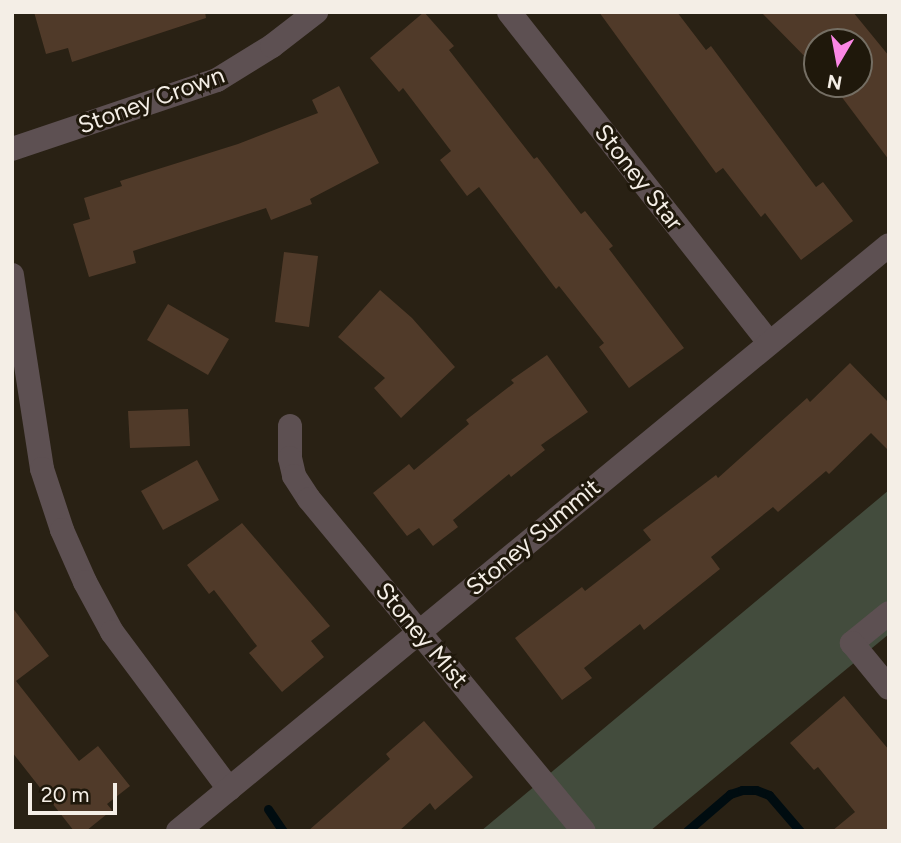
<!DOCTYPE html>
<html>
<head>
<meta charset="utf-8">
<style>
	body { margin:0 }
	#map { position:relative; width:901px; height:843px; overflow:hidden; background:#292114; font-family:Figtree,sans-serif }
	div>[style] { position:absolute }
	.green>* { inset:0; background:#434c3d }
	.stream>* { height:9px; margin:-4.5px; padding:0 4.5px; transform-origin:4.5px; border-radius:4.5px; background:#000c10 }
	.building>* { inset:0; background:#503a29 }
	.minor>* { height:24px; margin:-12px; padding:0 12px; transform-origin:12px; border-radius:12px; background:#5d5052 }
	span { translate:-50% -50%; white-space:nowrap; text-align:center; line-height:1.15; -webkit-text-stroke:6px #1f180b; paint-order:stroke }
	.street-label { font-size:24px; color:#f4eee6 }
	.frame { position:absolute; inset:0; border:14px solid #f4eee6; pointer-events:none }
	.north { position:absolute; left:803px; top:28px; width:70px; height:70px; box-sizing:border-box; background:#1f180b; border:2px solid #746e63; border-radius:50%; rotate:190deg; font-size:19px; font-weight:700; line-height:28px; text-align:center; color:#f4eee6 }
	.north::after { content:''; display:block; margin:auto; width:24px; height:32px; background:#fb87e5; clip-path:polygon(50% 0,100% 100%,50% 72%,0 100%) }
	.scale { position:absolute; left:28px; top:783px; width:89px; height:32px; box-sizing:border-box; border:4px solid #f4eee6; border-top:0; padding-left:9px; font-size:21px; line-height:24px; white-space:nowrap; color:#f4eee6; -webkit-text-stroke:5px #1f180b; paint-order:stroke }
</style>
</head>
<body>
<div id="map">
	<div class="green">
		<div style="clip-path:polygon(889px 490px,889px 634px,650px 831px,481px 831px)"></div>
	</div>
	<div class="stream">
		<div style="left:268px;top:809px;width:27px;rotate:56deg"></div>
		<div style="left:687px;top:831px;width:57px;rotate:-40.7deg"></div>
		<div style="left:730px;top:794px;width:13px;rotate:-18deg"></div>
		<div style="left:742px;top:790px;width:14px"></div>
		<div style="left:756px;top:790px;width:14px;rotate:21deg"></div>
		<div style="left:769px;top:795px;width:48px;rotate:49.3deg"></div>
	</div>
	<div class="building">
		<div style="clip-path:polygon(34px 12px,205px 12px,206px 18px,72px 62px,68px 48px,46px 54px)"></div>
		<div style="clip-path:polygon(424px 12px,454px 46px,449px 50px,534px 159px,537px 157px,581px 214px,585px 211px,613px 246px,609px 249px,684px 348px,629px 388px,599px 347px,604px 343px,559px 286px,556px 289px,479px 187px,467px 196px,440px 160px,451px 151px,403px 88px,399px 92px,370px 58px)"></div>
		<div style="clip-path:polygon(599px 12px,677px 12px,706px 50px,711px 46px,816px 187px,823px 182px,853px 221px,801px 260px,765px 213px,761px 217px,723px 168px,716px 173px)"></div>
		<div style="clip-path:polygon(761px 12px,853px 12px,889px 56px,889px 160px,832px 84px,859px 84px,859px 42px,817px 42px,817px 69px)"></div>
		<div style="clip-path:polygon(339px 86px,379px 163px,310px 199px,312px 204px,271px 220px,266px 208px,133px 251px,136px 263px,89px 277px,73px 224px,90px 219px,84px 198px,122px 186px,120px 181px,238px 144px,318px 113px,312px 100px)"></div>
		<div style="clip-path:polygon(284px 252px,318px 256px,309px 327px,275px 322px)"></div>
		<div style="clip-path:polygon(380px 290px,412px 318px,455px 367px,401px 418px,374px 388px,385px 378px,338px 337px)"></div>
		<div style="clip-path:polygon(168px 304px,229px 339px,208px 375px,147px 340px)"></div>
		<div style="clip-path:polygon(547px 355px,588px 412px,541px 445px,545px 450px,511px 477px,509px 474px,453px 520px,458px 527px,433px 546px,419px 528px,407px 536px,373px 493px,409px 464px,414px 470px,469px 424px,466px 420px,514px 383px,511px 380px)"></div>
		<div style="clip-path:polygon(850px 363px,889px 403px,889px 451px,871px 433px,829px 474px,826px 471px,778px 512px,773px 507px,711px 557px,720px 569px,644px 630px,640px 624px,584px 668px,592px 678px,562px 700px,515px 638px,582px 587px,585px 591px,651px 540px,643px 530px,716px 475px,718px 478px,807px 398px,810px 402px)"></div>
		<div style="clip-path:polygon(188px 409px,190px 446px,130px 448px,128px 411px)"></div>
		<div style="clip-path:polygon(197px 460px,219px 500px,163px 530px,141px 491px)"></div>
		<div style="clip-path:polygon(242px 523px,330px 626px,311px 641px,324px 657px,282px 692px,249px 653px,257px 646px,214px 590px,209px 594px,187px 565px)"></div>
		<div style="clip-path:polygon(12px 607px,49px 656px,16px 681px,79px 761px,98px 746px,130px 786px,107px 804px,112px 810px,86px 831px,74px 831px,12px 752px)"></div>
		<div style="clip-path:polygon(844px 696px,889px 750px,889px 831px,832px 831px,855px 812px,818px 767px,814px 770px,790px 743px)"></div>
		<div style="clip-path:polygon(424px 721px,473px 777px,435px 810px,430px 803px,399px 831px,308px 831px,390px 759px,386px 754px)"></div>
	</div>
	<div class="minor">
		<div style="left:509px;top:12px;width:420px;rotate:51.8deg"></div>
		<div style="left:12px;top:149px;width:216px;rotate:-18.6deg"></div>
		<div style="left:217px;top:80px;width:65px;rotate:-31.7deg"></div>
		<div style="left:272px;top:46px;width:56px;rotate:-37.7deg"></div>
		<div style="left:12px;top:275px;width:196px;rotate:81.2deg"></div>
		<div style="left:42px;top:469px;width:64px;rotate:71.8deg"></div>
		<div style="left:62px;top:530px;width:57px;rotate:66.1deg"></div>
		<div style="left:85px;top:582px;width:57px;rotate:61.6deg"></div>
		<div style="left:112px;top:632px;width:196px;rotate:53.3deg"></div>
		<div style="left:290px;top:426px;width:32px;rotate:90deg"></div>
		<div style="left:290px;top:458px;width:18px;rotate:77deg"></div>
		<div style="left:294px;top:476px;width:27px;rotate:57deg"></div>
		<div style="left:309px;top:499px;width:431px;rotate:50.4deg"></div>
		<div style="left:889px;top:613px;width:48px;rotate:141deg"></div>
		<div style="left:852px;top:643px;width:58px;rotate:50.6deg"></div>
		<div style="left:178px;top:831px;width:921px;rotate:-39.5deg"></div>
	</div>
	<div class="street-label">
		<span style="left:151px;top:100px;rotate:-20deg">Stoney Crown</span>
		<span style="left:639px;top:177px;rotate:52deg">Stoney Star</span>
		<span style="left:533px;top:537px;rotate:-40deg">Stoney Summit</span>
		<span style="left:422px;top:635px;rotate:50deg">Stoney Mist</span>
	</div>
	<div class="frame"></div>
	<div class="north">N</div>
	<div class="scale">20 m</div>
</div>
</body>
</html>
